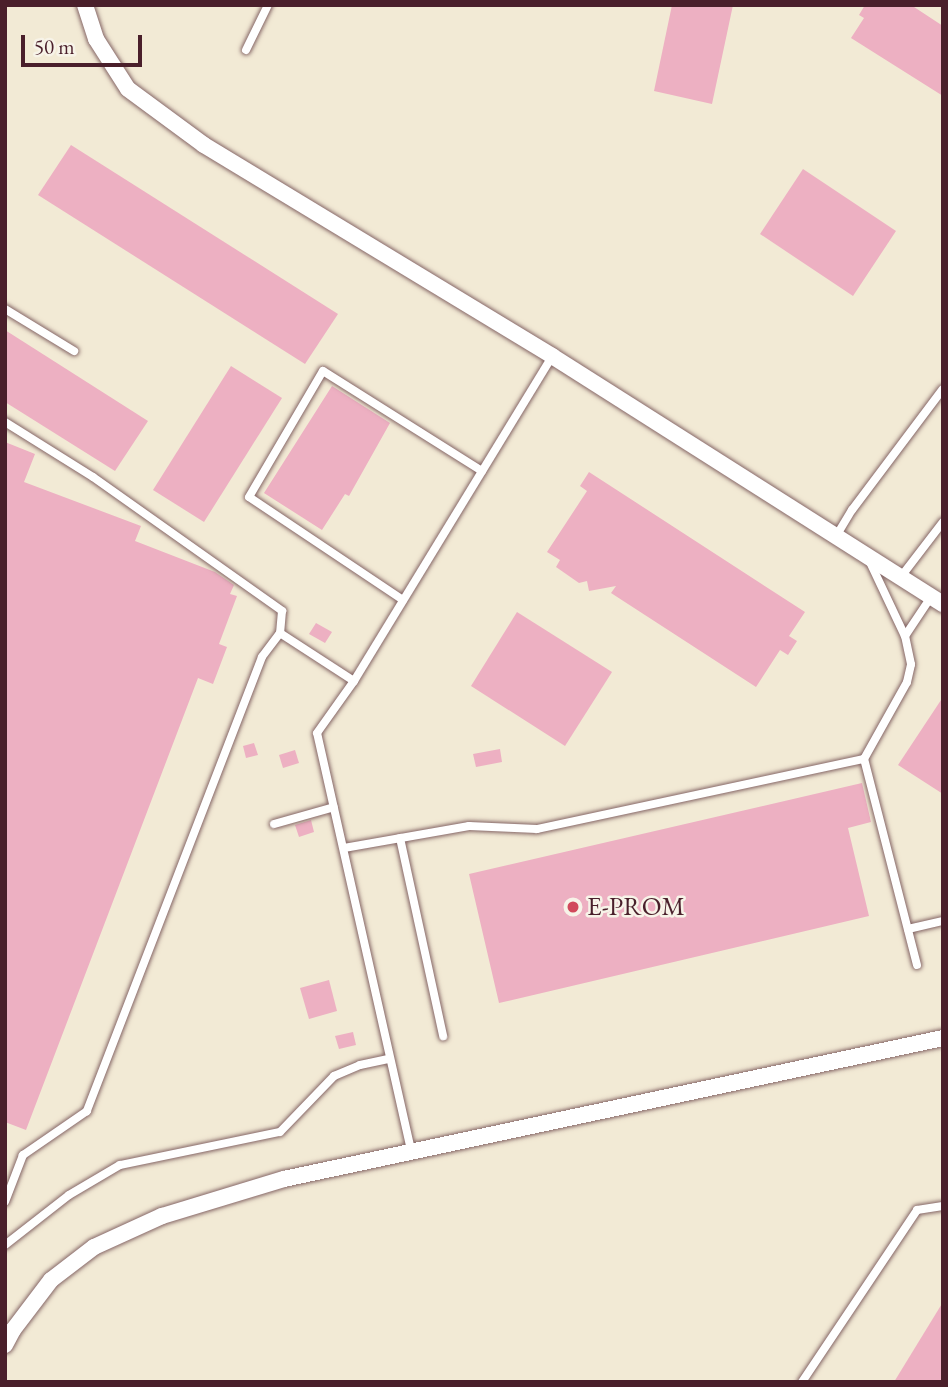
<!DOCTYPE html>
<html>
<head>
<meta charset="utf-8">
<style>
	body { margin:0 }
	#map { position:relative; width:948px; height:1387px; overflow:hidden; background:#f2ead5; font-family:"EB Garamond",serif }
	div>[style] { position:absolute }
	.building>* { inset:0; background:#edb0c2 }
	.roads { filter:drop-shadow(0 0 2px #856666) drop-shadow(0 0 2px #856666) }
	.lane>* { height:8px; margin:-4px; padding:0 4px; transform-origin:4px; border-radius:4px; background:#fff }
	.street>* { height:16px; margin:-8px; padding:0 8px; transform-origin:8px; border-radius:8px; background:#fff }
	.dots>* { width:19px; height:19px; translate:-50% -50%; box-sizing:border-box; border:4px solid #f7f3e8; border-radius:50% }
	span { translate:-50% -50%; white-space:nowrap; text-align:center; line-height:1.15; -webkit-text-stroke:5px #f7f3e8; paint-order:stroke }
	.poi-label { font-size:26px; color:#4a1f2b }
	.left { translate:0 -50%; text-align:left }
	.frame { position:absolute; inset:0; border:7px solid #4a1f2b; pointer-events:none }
	.scale { position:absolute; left:21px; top:35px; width:121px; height:32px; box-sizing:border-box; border:4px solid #4a1f2b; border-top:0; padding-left:9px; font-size:21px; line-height:24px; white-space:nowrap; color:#4a1f2b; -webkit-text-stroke:5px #f7f3e8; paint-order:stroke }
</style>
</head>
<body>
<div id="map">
	<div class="building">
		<div style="clip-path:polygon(672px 5px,733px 5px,712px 104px,654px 91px)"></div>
		<div style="clip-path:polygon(865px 5px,911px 5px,943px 26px,943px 96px,851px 38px,864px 18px,859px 15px)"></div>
		<div style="clip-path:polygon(71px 145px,338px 314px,305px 364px,38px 195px)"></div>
		<div style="clip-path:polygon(803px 169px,896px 231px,853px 296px,760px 234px)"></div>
		<div style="clip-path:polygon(5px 330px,148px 421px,115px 471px,5px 402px)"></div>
		<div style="clip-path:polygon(231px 366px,282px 398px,204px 522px,153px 490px)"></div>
		<div style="clip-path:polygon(332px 386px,390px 423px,349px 496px,345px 494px,322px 530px,264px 493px)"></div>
		<div style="clip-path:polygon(5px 442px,35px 454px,24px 482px,141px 526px,135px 541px,215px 572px,234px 585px,230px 594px,237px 596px,219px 644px,227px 647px,213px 684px,198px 678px,26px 1130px,5px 1122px)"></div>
		<div style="clip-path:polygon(589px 472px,805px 612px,789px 636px,797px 641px,788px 655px,780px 650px,756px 687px,611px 593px,616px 586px,589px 591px,587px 581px,579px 583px,556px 567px,560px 560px,547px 552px,587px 491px,580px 486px)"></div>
		<div style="clip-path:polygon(517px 612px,612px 672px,565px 746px,471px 686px)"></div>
		<div style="clip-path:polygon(316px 623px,332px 632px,325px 643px,309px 634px)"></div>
		<div style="clip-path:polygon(943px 697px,943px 794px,898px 765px)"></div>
		<div style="clip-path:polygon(254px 743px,258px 755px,246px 758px,243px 746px)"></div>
		<div style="clip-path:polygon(500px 749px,502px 762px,476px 767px,473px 754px)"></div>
		<div style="clip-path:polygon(295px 750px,299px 763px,283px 768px,279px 755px)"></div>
		<div style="clip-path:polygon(862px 783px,871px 822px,848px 828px,869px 916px,499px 1003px,469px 874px)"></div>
		<div style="clip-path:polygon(311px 820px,314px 832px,299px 837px,295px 825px)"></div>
		<div style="clip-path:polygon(329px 980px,337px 1011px,309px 1019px,300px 988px)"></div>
		<div style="clip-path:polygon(353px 1032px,356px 1045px,339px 1049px,335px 1036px)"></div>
		<div style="clip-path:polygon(943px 1302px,943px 1382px,894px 1382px)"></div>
	</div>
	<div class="roads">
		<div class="lane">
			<div style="left:246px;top:50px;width:50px;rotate:-63.9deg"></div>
			<div style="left:5px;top:309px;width:81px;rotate:31.3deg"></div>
			<div style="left:5px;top:422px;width:104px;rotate:32deg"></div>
			<div style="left:93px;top:477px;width:232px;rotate:35.3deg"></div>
			<div style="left:282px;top:611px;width:22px;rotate:95deg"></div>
			<div style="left:280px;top:633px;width:30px;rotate:127deg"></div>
			<div style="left:262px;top:657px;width:487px;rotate:111.1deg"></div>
			<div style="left:87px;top:1111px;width:78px;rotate:145.5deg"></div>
			<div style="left:23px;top:1155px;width:50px;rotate:111deg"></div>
			<div style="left:835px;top:538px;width:33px;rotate:-59deg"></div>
			<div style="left:852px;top:510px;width:151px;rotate:-53.1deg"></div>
			<div style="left:869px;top:560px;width:84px;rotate:64.7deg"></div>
			<div style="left:900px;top:578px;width:71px;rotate:-52.5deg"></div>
			<div style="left:403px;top:600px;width:185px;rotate:-146.2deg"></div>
			<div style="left:249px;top:497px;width:146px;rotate:-59.6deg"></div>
			<div style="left:323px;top:371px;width:188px;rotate:32.2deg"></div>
			<div style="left:280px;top:633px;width:88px;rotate:33deg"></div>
			<div style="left:274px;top:824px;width:62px;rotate:-15.8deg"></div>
			<div style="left:400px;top:838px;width:203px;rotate:77.7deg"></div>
			<div style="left:344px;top:848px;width:127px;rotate:-10deg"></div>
			<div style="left:469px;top:826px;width:68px;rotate:2.5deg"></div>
			<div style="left:537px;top:829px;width:334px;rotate:-12.1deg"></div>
			<div style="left:908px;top:929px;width:36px;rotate:-13deg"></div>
			<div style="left:917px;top:965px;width:213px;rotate:-104.4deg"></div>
			<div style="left:864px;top:759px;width:88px;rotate:-60.8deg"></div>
			<div style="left:907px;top:682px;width:18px;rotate:-77deg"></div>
			<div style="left:911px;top:664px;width:29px;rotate:-102deg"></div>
			<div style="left:905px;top:636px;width:47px;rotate:-56.3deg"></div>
			<div style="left:411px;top:1150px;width:427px;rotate:-102.7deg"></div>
			<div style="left:317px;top:733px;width:64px;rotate:-54.6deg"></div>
			<div style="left:354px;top:681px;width:381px;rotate:-58.6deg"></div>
			<div style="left:5px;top:1245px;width:81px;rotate:-38deg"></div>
			<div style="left:69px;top:1195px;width:59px;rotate:-30.5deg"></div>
			<div style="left:120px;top:1165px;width:163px;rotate:-11.7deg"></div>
			<div style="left:280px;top:1132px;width:78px;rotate:-46deg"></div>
			<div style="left:334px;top:1076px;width:28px;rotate:-23deg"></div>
			<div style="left:360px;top:1065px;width:30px;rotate:-12deg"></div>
			<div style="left:802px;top:1382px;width:207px;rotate:-56.2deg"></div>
			<div style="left:917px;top:1210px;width:26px;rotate:-9deg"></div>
		</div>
		<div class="street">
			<div style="left:85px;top:5px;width:36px;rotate:72deg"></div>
			<div style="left:96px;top:39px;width:59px;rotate:57.4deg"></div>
			<div style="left:128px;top:89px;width:94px;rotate:36.4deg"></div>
			<div style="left:204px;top:145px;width:407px;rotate:31.2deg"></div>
			<div style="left:552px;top:356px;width:463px;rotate:32.4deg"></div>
			<div style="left:5px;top:1345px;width:17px;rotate:-62deg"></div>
			<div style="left:13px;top:1330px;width:63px;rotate:-52.8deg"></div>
			<div style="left:51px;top:1280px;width:54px;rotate:-37.5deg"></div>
			<div style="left:94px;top:1247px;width:75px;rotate:-24.5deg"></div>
			<div style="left:162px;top:1216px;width:127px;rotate:-16.9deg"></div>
			<div style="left:284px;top:1179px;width:674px;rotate:-12.08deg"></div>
		</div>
	</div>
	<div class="dots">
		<div style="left:573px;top:907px;background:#d1495b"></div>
	</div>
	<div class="poi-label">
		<span class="left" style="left:587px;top:907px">E-PROM</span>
	</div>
	<div class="frame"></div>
	<div class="scale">50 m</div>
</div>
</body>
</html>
